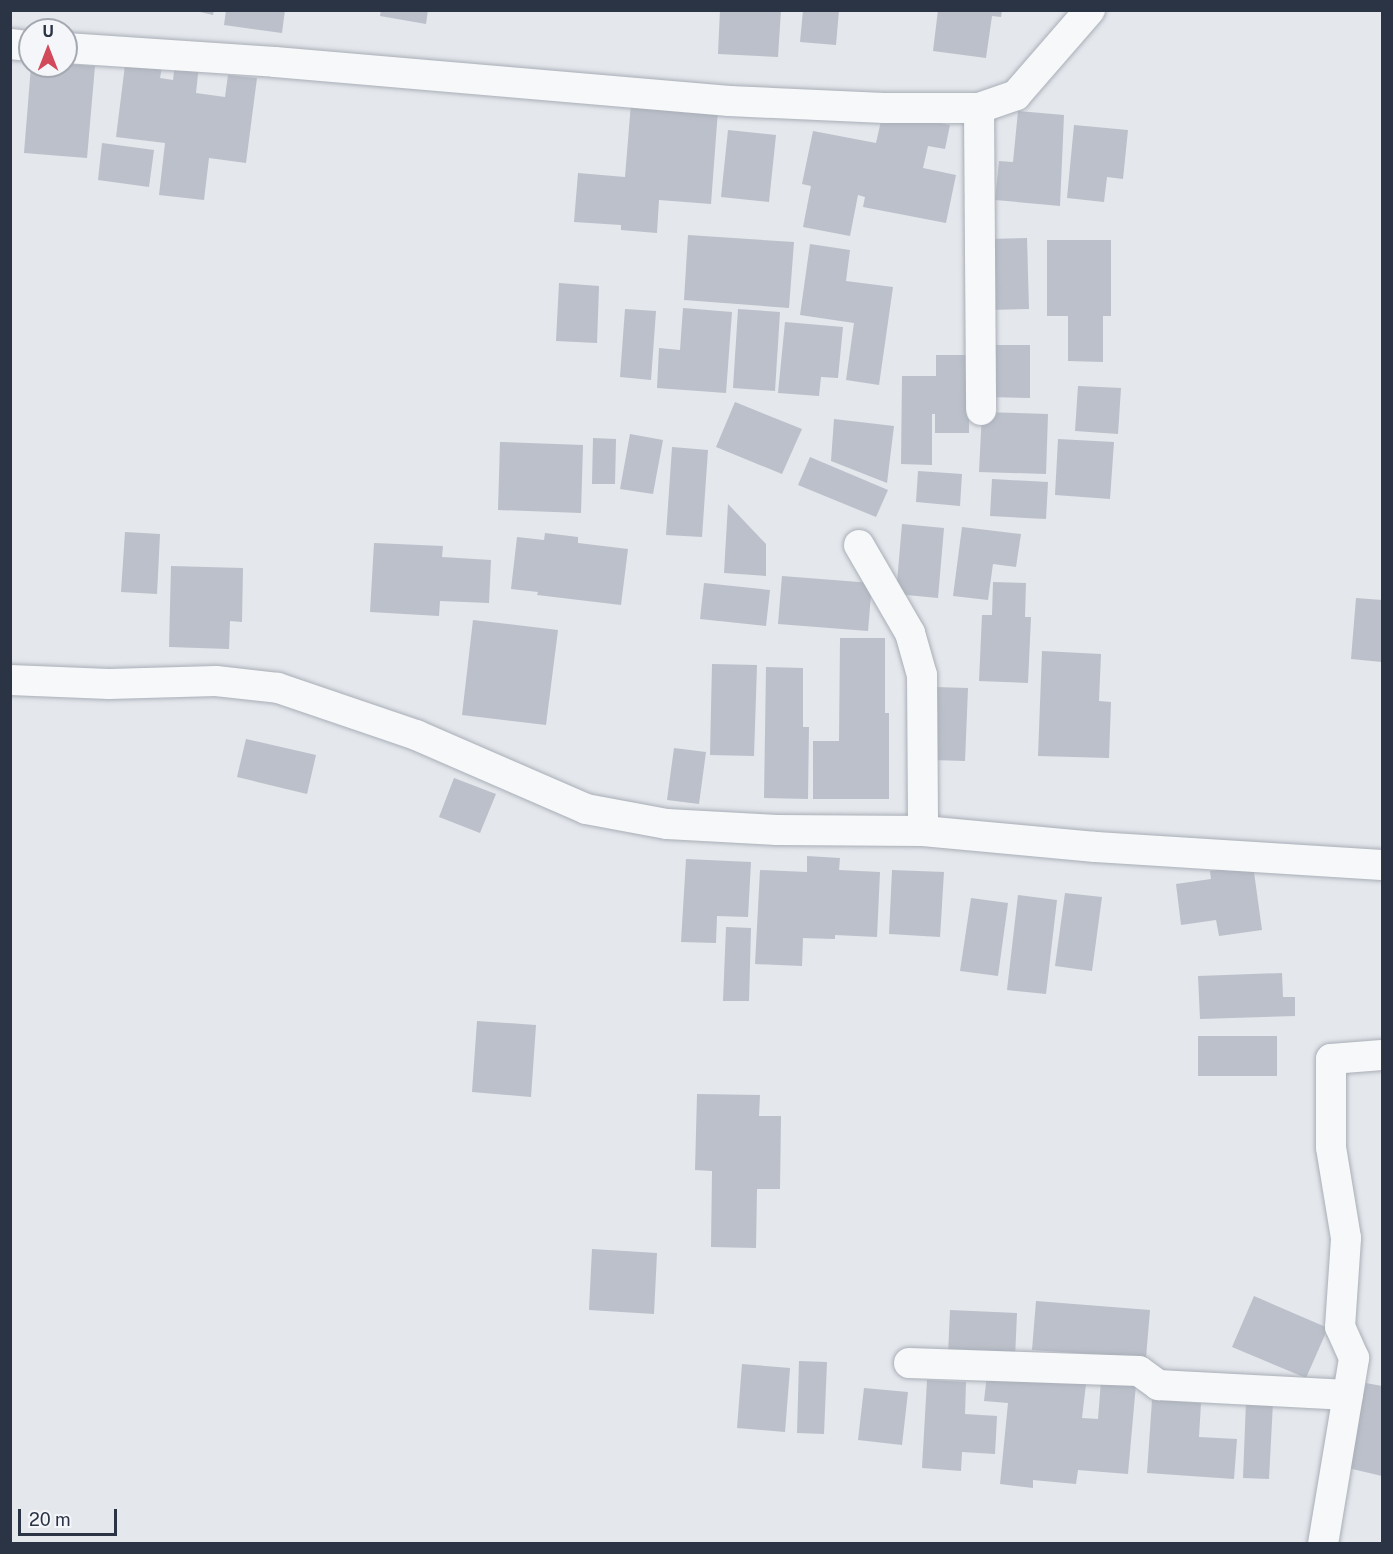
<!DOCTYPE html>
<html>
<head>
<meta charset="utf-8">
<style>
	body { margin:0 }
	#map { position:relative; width:1393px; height:1554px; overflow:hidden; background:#e4e7ec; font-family:"Public Sans",sans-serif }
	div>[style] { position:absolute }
	.building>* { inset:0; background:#bbc0ca }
	.roads { filter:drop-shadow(0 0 2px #a9aeb7) drop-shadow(0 0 2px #a9aeb7) }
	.minor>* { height:30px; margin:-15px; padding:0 15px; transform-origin:15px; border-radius:15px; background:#f7f8fa }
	span { translate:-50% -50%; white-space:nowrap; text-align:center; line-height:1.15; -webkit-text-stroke:5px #f4f6f9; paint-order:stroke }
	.frame { position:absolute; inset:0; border:12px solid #2b3445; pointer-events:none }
	.north { position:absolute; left:18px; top:18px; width:60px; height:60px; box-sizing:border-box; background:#f4f6f9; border:2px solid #a4a8b1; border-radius:50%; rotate:0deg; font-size:16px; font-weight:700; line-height:24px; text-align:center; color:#2b3445 }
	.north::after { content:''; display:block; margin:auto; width:21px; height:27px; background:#d1495b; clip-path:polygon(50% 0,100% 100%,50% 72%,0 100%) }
	.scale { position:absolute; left:18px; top:1509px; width:99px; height:27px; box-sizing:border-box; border:3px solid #2b3445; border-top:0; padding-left:8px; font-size:18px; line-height:21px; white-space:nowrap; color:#2b3445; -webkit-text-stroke:4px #f4f6f9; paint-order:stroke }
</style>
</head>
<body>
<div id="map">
	<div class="building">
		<div style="clip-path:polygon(192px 10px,214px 10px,213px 15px)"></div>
		<div style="clip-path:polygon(226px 10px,285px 10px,282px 33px,224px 25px)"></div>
		<div style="clip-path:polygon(381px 10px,428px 10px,426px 24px,380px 16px)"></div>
		<div style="clip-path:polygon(720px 10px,781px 10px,778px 57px,718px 54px)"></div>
		<div style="clip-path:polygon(803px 10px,839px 10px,836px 45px,800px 42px)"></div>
		<div style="clip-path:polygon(938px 10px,1002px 10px,1001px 17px,992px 16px,986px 58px,933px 51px)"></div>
		<div style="clip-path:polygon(126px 57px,163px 62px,160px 78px,173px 80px,175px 63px,199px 65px,196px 93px,225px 97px,228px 75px,257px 78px,246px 163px,209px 158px,204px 200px,159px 195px,165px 143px,116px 137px)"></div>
		<div style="clip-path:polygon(66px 64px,95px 66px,87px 158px,24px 153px,31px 66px)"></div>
		<div style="clip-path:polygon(631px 103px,718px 110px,711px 204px,659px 200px,657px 233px,621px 230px,621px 225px,574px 222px,578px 173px,625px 177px)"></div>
		<div style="clip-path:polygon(1018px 111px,1064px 115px,1060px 206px,995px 200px,999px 161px,1013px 162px)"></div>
		<div style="clip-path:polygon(883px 112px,950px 125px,945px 149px,928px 146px,923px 168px,956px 175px,946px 223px,863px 207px,865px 197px,858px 195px,850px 236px,803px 227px,811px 186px,802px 184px,813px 131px,876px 143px)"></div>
		<div style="clip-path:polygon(1074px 125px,1128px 130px,1123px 179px,1107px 177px,1104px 202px,1067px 198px)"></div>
		<div style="clip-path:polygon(728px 130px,776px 135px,769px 202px,721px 197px)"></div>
		<div style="clip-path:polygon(102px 143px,154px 150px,149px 187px,98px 180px)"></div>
		<div style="clip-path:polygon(688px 235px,794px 242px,789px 308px,684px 300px)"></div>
		<div style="clip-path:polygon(1027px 238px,1029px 309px,989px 310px,987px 239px)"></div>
		<div style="clip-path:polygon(1047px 240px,1111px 240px,1111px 316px,1103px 316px,1103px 362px,1068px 361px,1068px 316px,1047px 316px)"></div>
		<div style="clip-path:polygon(810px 244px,850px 250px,846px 281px,893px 287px,879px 385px,846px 380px,854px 323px,800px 315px)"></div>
		<div style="clip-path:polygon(559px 283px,599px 286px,597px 343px,556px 341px)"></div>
		<div style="clip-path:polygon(683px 308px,732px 312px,726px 393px,657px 388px,659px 348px,680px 350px)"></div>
		<div style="clip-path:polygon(625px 309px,656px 311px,651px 380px,620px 377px)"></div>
		<div style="clip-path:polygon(738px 309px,780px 312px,775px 391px,733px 388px)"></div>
		<div style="clip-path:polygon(785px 322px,843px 327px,838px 378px,821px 377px,819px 396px,778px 393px)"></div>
		<div style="clip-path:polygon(987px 345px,1030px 345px,1030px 398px,987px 397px)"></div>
		<div style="clip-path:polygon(936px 355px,970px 355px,969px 433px,935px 433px,935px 414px,932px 414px,932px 465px,901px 464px,902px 376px,936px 376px)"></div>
		<div style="clip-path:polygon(1078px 386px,1121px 388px,1118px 434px,1075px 431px)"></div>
		<div style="clip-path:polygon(735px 402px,802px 429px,782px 474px,716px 447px)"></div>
		<div style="clip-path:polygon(982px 412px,1048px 414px,1046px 474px,979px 472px)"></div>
		<div style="clip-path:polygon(834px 419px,894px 426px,887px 483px,831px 461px)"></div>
		<div style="clip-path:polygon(630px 434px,663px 440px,653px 494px,620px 489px)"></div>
		<div style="clip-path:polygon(593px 438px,616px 439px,615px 484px,592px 484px)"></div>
		<div style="clip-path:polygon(1058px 439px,1114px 442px,1110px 499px,1055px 495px)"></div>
		<div style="clip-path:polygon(500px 442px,583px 445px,581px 513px,498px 510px)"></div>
		<div style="clip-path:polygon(672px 447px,708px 450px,702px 537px,666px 535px)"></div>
		<div style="clip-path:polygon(810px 457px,888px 490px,876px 517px,798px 485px)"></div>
		<div style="clip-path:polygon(918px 471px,962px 474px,960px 506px,916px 502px)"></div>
		<div style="clip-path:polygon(992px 479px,1048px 482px,1046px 519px,990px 516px)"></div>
		<div style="clip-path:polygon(728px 504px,766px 544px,766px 576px,724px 573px)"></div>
		<div style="clip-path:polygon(902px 524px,944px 528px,938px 598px,896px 594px)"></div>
		<div style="clip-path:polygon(962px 527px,1021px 534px,1016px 567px,993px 564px,988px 600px,953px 596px)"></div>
		<div style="clip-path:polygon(125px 532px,160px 534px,157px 594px,121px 592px)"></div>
		<div style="clip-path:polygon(545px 533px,578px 537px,578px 543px,628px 549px,621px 605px,537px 595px,538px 592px,511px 589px,517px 537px,544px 540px)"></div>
		<div style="clip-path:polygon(374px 543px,443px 546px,442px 557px,491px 560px,489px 603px,440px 601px,439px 616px,370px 612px)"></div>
		<div style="clip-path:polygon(171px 566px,243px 568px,242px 622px,230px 621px,229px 649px,169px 647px)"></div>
		<div style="clip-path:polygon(782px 576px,872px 583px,868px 631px,778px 624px)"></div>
		<div style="clip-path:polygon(993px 582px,1026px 583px,1025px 617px,1031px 617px,1028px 683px,979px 681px,982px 615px,992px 615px)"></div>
		<div style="clip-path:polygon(704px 583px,770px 590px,766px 626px,700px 619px)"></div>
		<div style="clip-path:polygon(1356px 598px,1382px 600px,1382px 662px,1351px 659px)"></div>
		<div style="clip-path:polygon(473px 620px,558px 630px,546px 725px,462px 715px)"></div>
		<div style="clip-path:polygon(840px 638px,885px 638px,885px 713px,889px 713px,889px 799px,813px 799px,813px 741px,839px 741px)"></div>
		<div style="clip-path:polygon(1042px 651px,1101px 654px,1099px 701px,1111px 702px,1109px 758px,1038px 756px)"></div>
		<div style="clip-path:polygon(712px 664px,757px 665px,754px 756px,710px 755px)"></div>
		<div style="clip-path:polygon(766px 667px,803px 668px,803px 727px,809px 727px,808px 799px,764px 798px)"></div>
		<div style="clip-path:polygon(935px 687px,968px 688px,965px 761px,932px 760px)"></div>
		<div style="clip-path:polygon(246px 739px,316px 755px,307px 794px,237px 777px)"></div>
		<div style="clip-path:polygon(674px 748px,706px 752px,699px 804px,667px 800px)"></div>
		<div style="clip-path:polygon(454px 778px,496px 794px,480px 833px,439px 817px)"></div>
		<div style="clip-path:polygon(807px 856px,840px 858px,839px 870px,880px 872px,877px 937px,835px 935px,835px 939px,803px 938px,802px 966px,755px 964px,760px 870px,807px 872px)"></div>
		<div style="clip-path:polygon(686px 859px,751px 862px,748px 917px,717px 916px,716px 943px,681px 942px)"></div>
		<div style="clip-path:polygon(1253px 865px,1262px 930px,1219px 936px,1216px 920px,1181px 925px,1176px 884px,1211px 879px,1210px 871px)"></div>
		<div style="clip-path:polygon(892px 870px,944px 872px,940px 937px,889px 934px)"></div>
		<div style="clip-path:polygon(1065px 893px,1102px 897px,1092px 971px,1055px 966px)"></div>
		<div style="clip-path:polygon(1018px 895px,1057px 900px,1046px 994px,1007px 990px)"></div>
		<div style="clip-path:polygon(971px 898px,1008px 903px,998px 976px,960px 971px)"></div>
		<div style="clip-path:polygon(726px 927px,751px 928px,749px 1001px,723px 1001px)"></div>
		<div style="clip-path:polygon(1282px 973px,1283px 997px,1295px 997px,1295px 1016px,1200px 1019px,1198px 976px)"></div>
		<div style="clip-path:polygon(477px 1021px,536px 1025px,531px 1097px,472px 1092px)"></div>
		<div style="clip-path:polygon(1198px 1036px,1277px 1036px,1277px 1076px,1198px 1076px)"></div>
		<div style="clip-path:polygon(697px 1094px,760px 1095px,759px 1116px,781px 1116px,780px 1189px,757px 1189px,756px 1248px,711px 1247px,712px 1171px,695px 1170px)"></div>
		<div style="clip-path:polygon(592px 1249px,657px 1253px,654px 1314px,589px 1310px)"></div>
		<div style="clip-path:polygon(1254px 1296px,1328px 1328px,1306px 1378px,1232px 1347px)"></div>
		<div style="clip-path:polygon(1036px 1301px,1150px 1310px,1146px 1358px,1032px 1350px)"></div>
		<div style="clip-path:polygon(950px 1310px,1017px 1313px,1015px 1358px,948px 1356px)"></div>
		<div style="clip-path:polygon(799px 1361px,827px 1362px,824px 1434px,797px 1433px)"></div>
		<div style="clip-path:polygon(742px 1364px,790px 1368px,785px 1432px,737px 1428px)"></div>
		<div style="clip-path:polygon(987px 1374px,1086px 1384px,1082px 1418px,1098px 1419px,1101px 1380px,1136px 1384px,1128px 1474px,1078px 1470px,1076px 1484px,1033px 1480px,1033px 1488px,1000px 1484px,1008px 1403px,984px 1401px)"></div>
		<div style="clip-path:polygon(927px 1380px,966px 1382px,965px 1414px,997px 1416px,995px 1454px,962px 1452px,961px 1471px,922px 1468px)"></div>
		<div style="clip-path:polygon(1366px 1383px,1382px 1386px,1382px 1476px,1348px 1468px)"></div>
		<div style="clip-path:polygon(864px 1388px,908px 1392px,902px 1445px,858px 1440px)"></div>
		<div style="clip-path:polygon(1152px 1400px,1201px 1403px,1199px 1437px,1237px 1439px,1234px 1479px,1147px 1473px)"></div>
		<div style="clip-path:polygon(1246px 1401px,1273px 1402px,1269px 1479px,1243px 1478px)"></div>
	</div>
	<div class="roads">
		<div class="minor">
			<div style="left:10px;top:44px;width:20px;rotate:6deg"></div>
			<div style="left:66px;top:48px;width:209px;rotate:3.8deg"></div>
			<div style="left:275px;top:62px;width:456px;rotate:4.9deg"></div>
			<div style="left:729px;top:101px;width:155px;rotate:2.6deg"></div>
			<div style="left:884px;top:108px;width:95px"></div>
			<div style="left:979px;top:108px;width:39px;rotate:-19deg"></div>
			<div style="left:1016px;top:95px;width:113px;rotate:-49deg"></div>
			<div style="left:979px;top:108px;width:302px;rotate:89.6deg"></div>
			<div style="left:859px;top:545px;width:102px;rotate:59.9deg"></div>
			<div style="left:910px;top:633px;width:44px;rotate:74.1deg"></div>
			<div style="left:922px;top:675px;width:156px;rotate:89.6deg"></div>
			<div style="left:10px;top:680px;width:99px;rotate:2.3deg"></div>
			<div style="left:109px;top:684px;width:107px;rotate:-1.6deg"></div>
			<div style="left:216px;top:681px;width:62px;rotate:6.4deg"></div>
			<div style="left:278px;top:688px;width:146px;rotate:18.8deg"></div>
			<div style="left:416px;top:735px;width:185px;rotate:23.5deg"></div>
			<div style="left:586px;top:809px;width:82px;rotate:10.5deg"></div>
			<div style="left:667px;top:824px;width:110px;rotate:3.1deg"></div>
			<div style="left:777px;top:830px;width:146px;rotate:0.4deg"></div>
			<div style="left:923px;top:831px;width:173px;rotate:5.3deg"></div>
			<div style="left:1095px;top:847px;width:288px;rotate:3.6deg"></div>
			<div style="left:909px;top:1363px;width:230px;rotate:2deg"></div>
			<div style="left:1139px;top:1371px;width:24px;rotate:36deg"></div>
			<div style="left:1158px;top:1385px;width:190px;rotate:3deg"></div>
			<div style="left:1323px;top:1544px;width:189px;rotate:-80.5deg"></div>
			<div style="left:1354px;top:1358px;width:34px;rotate:-114deg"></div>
			<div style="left:1340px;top:1327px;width:89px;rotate:-86.1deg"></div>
			<div style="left:1346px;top:1238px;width:92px;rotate:-99.4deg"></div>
			<div style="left:1331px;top:1147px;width:88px;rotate:-90deg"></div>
			<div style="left:1331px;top:1059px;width:51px;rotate:-4.5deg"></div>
		</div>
	</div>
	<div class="frame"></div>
	<div class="north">U</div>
	<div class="scale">20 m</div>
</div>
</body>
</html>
